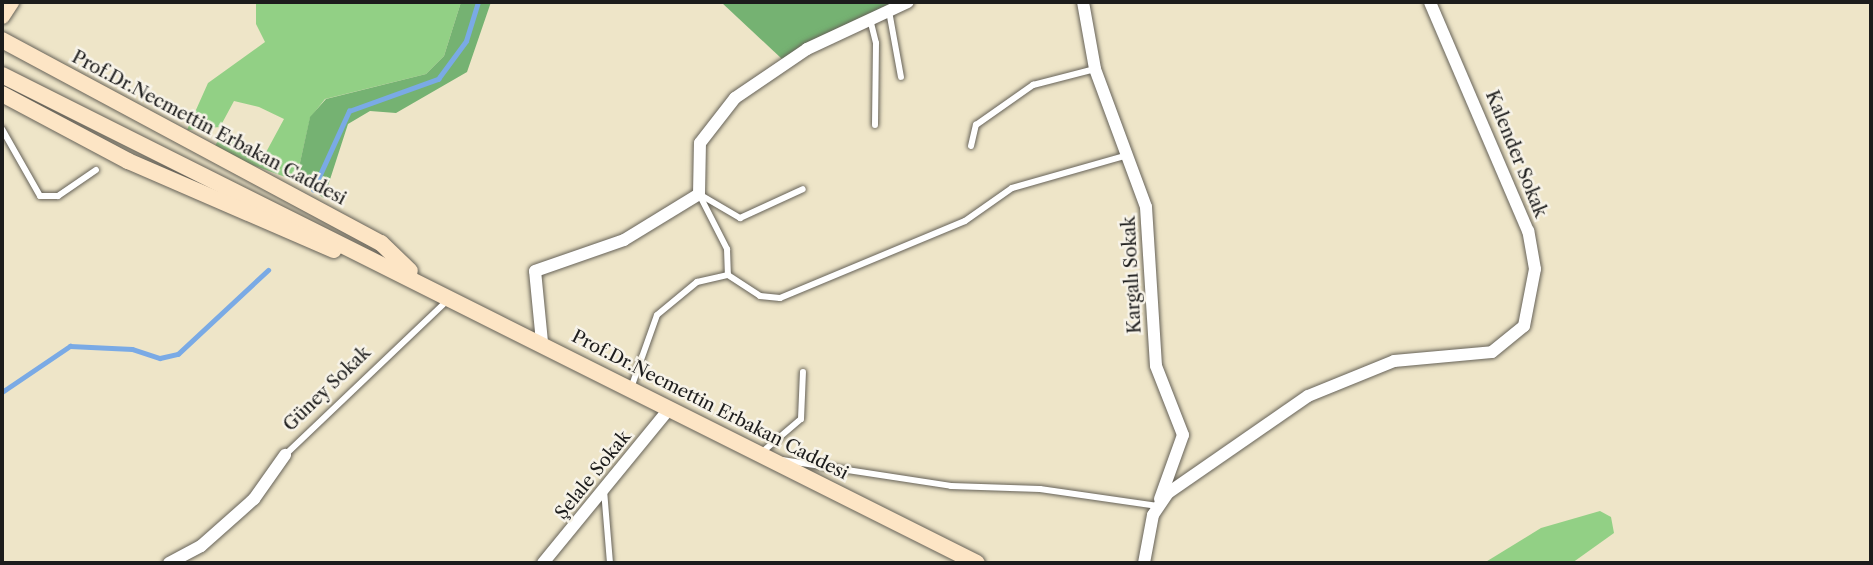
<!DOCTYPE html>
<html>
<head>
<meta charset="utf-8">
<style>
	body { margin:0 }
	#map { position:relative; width:1873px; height:565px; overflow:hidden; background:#eee5c8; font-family:"Libre Caslon Text",serif }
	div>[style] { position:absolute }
	.green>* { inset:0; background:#92d085 }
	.forest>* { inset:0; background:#75b272 }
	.stream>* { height:4.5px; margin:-2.25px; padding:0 2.25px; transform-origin:2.25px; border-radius:2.25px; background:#7aaae5 }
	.roads { filter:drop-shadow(0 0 2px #666258) drop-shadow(0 0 2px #666258) }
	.lane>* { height:6px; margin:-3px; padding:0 3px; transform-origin:3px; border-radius:3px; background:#fff }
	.street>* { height:12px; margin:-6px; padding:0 6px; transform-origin:6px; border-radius:6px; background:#fff }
	.secondary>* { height:16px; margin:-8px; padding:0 8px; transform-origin:8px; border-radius:8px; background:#fde5c5 }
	span { translate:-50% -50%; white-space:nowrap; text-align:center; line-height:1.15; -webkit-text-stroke:5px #f7f3e8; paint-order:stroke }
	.street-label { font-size:18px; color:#1c1c1c }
	.frame { position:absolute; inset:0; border:4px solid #1c1c1c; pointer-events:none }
</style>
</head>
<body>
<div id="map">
	<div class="green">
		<div style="clip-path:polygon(256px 2px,461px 2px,444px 56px,426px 74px,325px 99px,310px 118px,296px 181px,212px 150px,222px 135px,264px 156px,284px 119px,259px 107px,234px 101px,220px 127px,187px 130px,208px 83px,265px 42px,256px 24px)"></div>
		<div style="clip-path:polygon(1600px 511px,1611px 517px,1614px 533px,1572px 563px,1484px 563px,1541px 528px)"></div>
	</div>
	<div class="forest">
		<div style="clip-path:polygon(461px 2px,491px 2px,467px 72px,396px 113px,370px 111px,348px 124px,324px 198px,296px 181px,310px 117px,326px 99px,426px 74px,444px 56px)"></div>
		<div style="clip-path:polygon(721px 2px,893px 2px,782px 59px)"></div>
	</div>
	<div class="stream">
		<div style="left:313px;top:190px;width:87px;rotate:-65.5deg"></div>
		<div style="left:349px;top:111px;width:95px;rotate:-19.8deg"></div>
		<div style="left:438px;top:79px;width:47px;rotate:-53.6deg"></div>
		<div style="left:466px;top:41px;width:41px;rotate:-72.9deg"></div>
		<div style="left:2px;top:392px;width:82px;rotate:-34.1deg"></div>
		<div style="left:70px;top:346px;width:62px;rotate:2.8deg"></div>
		<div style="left:132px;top:349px;width:29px;rotate:18deg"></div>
		<div style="left:160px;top:358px;width:18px;rotate:-13deg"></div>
		<div style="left:178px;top:354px;width:123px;rotate:-43deg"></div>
	</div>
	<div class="roads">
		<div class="lane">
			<div style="left:889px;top:11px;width:67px;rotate:79.7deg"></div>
			<div style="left:870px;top:19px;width:25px;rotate:76deg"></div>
			<div style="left:876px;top:43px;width:82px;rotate:90.7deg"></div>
			<div style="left:2px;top:129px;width:77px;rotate:60.4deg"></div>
			<div style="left:40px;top:196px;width:18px"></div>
			<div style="left:58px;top:196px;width:46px;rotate:-34.4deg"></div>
			<div style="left:971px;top:146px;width:22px;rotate:-77deg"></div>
			<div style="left:976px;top:125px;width:70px;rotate:-35.1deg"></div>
			<div style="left:1033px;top:85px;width:64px;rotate:-14.5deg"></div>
			<div style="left:699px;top:194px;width:48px;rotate:30.3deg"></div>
			<div style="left:740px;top:218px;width:69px;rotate:-24.7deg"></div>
			<div style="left:699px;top:194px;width:62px;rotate:63deg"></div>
			<div style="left:727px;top:249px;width:26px;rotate:88deg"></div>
			<div style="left:631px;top:388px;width:77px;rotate:-70.4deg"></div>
			<div style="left:657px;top:315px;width:52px;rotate:-39.5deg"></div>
			<div style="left:697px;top:282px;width:32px;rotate:-13deg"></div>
			<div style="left:728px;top:275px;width:38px;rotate:33deg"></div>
			<div style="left:760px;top:296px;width:20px;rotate:6deg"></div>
			<div style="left:780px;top:298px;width:200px;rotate:-22.6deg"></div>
			<div style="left:965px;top:221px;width:57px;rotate:-35.1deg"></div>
			<div style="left:1012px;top:188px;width:121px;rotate:-15.9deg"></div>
			<div style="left:761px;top:453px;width:52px;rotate:-40.4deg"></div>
			<div style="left:801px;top:419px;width:47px;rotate:-87.6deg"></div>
			<div style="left:285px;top:455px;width:225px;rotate:-43.6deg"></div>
			<div style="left:782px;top:460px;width:171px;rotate:8.7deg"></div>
			<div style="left:951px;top:486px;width:89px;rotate:1.9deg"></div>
			<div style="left:1040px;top:489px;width:119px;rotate:8.2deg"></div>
			<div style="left:604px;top:490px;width:73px;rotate:85.3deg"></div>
		</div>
		<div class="street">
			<div style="left:1083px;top:2px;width:68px;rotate:79.8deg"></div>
			<div style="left:1095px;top:69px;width:147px;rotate:69.7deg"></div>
			<div style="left:1146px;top:207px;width:159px;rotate:86.4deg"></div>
			<div style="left:1156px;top:366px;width:74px;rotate:68.6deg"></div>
			<div style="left:1183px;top:435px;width:68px;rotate:109.8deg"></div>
			<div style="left:542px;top:342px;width:71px;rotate:-95.6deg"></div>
			<div style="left:535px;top:271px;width:94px;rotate:-19.2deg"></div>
			<div style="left:624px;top:240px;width:88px;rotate:-31.5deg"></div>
			<div style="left:699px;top:194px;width:51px;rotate:-88.9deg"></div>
			<div style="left:700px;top:143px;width:57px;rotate:-52.1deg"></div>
			<div style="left:735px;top:98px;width:87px;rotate:-34.2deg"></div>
			<div style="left:807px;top:49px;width:111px;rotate:-25deg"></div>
			<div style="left:169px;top:563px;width:36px;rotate:-28deg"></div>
			<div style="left:201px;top:546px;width:71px;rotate:-41.6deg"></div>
			<div style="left:254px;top:499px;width:54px;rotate:-54.8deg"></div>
			<div style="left:543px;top:563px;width:200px;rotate:-50.7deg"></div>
			<div style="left:1144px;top:563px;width:49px;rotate:-79.4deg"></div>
			<div style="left:1153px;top:515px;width:27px;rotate:-56deg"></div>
			<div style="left:1168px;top:493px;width:170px;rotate:-34.7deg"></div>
			<div style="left:1308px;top:396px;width:93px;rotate:-22.1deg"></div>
			<div style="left:1394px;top:361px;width:98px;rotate:-5.2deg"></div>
			<div style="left:1492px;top:352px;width:41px;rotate:-39.1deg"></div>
			<div style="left:1524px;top:326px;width:58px;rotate:-79.1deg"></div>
			<div style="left:1535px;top:269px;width:39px;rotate:-100deg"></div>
			<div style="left:1528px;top:231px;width:249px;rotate:-113.2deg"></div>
		</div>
		<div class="secondary">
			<div style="left:2px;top:16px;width:17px;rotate:-57deg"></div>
			<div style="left:2px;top:40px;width:430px;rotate:28.2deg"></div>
			<div style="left:381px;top:243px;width:40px;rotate:44deg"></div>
			<div style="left:2px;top:75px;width:1090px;rotate:26.59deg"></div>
			<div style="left:2px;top:94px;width:143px;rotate:28deg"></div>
			<div style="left:128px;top:161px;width:224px;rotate:23.4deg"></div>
		</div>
	</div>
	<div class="street-label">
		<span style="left:209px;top:128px;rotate:28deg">Prof.Dr.Necmettin Erbakan Caddesi</span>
		<span style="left:1516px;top:154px;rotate:68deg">Kalender Sokak</span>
		<span style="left:1132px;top:275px;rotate:-93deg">Kargalı Sokak</span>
		<span style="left:327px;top:389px;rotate:-44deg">Güney Sokak</span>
		<span style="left:710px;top:405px;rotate:27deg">Prof.Dr.Necmettin Erbakan Caddesi</span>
		<span style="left:593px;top:475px;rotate:-51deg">Şelale Sokak</span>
	</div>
	<div class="frame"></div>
</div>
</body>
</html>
